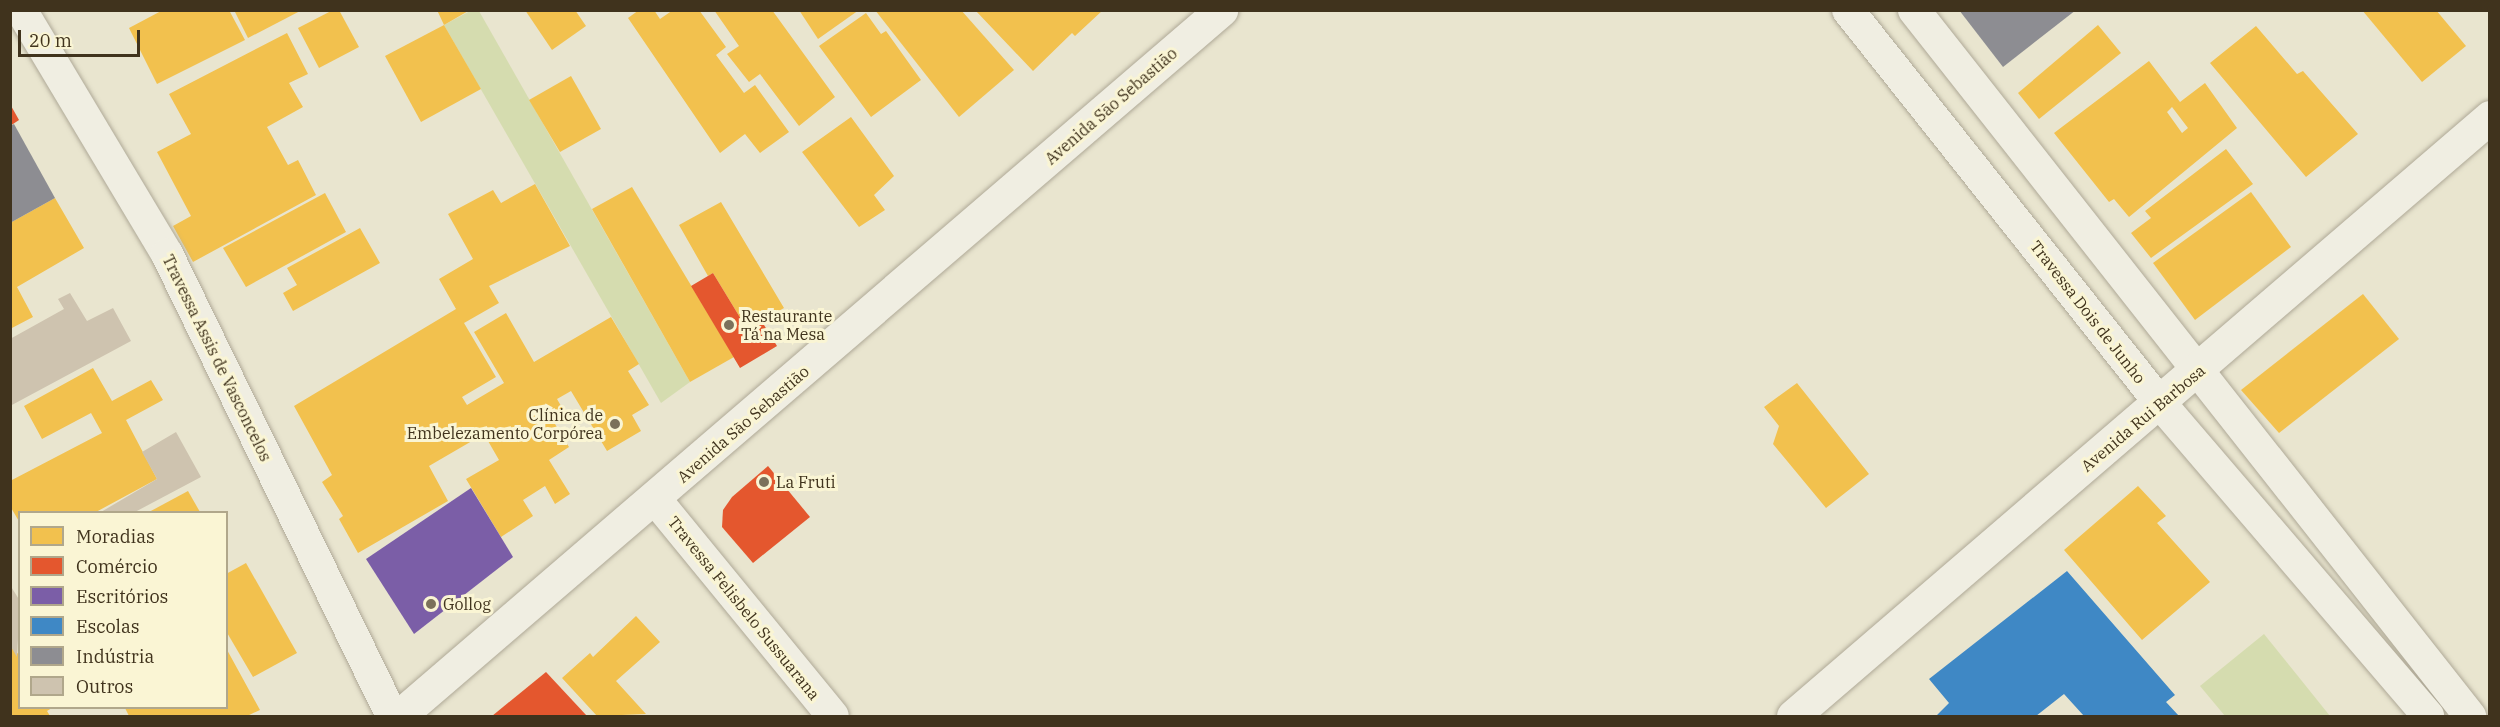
<!DOCTYPE html>
<html>
<head>
<meta charset="utf-8">
<style>
	body { margin:0 }
	#map { position:relative; width:2500px; height:727px; overflow:hidden; background:#e9e5cf; font-family:"IBM Plex Serif",serif }
	div>[style] { position:absolute }
	.green>* { inset:0; background:#d5dcaf }
	.homes>* { inset:0; background:#f2c14e }
	.shops>* { inset:0; background:#e4572e }
	.offices>* { inset:0; background:#7b5ea7 }
	.schools>* { inset:0; background:#3f88c5 }
	.industry>* { inset:0; background:#8d8d92 }
	.building>* { inset:0; background:#cec3af }
	.roads { filter:drop-shadow(0 0 2px #afa997) drop-shadow(0 0 2px #afa997) }
	.minor>* { height:32px; margin:-16px; padding:0 16px; transform-origin:16px; border-radius:16px; background:#f0eee2 }
	.secondary>* { height:33px; margin:-16.5px; padding:0 16.5px; transform-origin:16.5px; border-radius:16.5px; background:#f0eee2 }
	.dots>* { width:16px; height:16px; translate:-50% -50%; box-sizing:border-box; border:3px solid #faf5d4; border-radius:50% }
	span { translate:-50% -50%; white-space:nowrap; text-align:center; line-height:1.15; -webkit-text-stroke:6px #faf5d4; paint-order:stroke }
	.street-label { font-size:16px; color:#40331d }
	.poi-label { font-size:16px; color:#40331d }
	.left { translate:0 -50%; text-align:left }
	.right { translate:-100% -50%; text-align:right }
	.frame { position:absolute; inset:0; border:12px solid #40331d; pointer-events:none }
	.legend { position:absolute; left:18px; top:511px; width:210px; height:198px; box-sizing:border-box; background:#faf5d4; border:2px solid #b0a78b; margin:0; padding:8px 10px; list-style:none; font-size:18px; color:#40331d }
	.legend li { display:flex; align-items:center; gap:12px; height:30px }
	.legend b { width:30px; border:2px solid #b0a78b }
	.scale { position:absolute; left:18px; top:30px; width:122px; height:27px; box-sizing:border-box; border:3px solid #40331d; border-top:0; padding-left:8px; font-size:18px; line-height:21px; white-space:nowrap; color:#40331d; -webkit-text-stroke:4px #faf5d4; paint-order:stroke }
</style>
</head>
<body>
<div id="map">
	<div class="green">
		<div style="clip-path:polygon(470px 11px,479px 11px,690px 382px,661px 403px,444px 25px)"></div>
		<div style="clip-path:polygon(2264px 634px,2330px 716px,2225px 716px,2200px 686px)"></div>
	</div>
	<div class="homes">
		<div style="clip-path:polygon(163px 10px,229px 10px,245px 40px,157px 84px,129px 28px)"></div>
		<div style="clip-path:polygon(234px 10px,302px 10px,248px 38px)"></div>
		<div style="clip-path:polygon(333px 10px,339px 10px,359px 47px,319px 68px,298px 28px)"></div>
		<div style="clip-path:polygon(437px 10px,470px 10px,444px 25px)"></div>
		<div style="clip-path:polygon(525px 10px,575px 10px,586px 26px,552px 50px)"></div>
		<div style="clip-path:polygon(639px 10px,654px 10px,660px 19px,673px 10px,699px 10px,726px 47px,716px 55px,744px 93px,755px 85px,789px 132px,760px 153px,745px 134px,720px 153px,628px 18px)"></div>
		<div style="clip-path:polygon(714px 10px,772px 10px,835px 97px,799px 126px,760px 74px,749px 82px,727px 54px,739px 46px)"></div>
		<div style="clip-path:polygon(799px 10px,859px 10px,818px 39px)"></div>
		<div style="clip-path:polygon(875px 10px,961px 10px,1014px 70px,959px 117px)"></div>
		<div style="clip-path:polygon(975px 10px,1103px 10px,1075px 36px,1072px 33px,1033px 71px)"></div>
		<div style="clip-path:polygon(2362px 10px,2436px 10px,2466px 46px,2422px 82px)"></div>
		<div style="clip-path:polygon(866px 13px,881px 34px,886px 31px,921px 80px,871px 117px,819px 46px)"></div>
		<div style="clip-path:polygon(444px 25px,481px 89px,421px 122px,385px 56px)"></div>
		<div style="clip-path:polygon(2098px 25px,2121px 53px,2039px 119px,2018px 93px)"></div>
		<div style="clip-path:polygon(2256px 26px,2297px 74px,2303px 71px,2358px 134px,2306px 177px,2210px 63px)"></div>
		<div style="clip-path:polygon(287px 33px,308px 74px,289px 83px,303px 107px,267px 127px,288px 165px,298px 160px,316px 195px,193px 262px,173px 226px,191px 216px,157px 152px,191px 134px,169px 94px)"></div>
		<div style="clip-path:polygon(evenodd,2149px 61px,2180px 102px,2205px 83px,2237px 128px,2129px 217px,2114px 199px,2109px 202px,2054px 133px,2149px 61px,2172px 107px,2188px 128px,2182px 133px,2167px 112px,2172px 107px)"></div>
		<div style="clip-path:polygon(571px 76px,601px 129px,560px 152px,529px 100px)"></div>
		<div style="clip-path:polygon(851px 117px,894px 176px,874px 195px,885px 210px,859px 227px,802px 152px)"></div>
		<div style="clip-path:polygon(2226px 149px,2253px 184px,2151px 258px,2131px 233px,2151px 218px,2145px 211px)"></div>
		<div style="clip-path:polygon(535px 184px,570px 246px,489px 286px,499px 303px,464px 323px,496px 377px,462px 397px,467px 405px,504px 383px,474px 332px,506px 313px,534px 362px,611px 317px,639px 364px,628px 371px,649px 405px,632px 415px,641px 431px,607px 451px,571px 391px,557px 399px,564px 411px,552px 419px,569px 447px,549px 460px,570px 494px,555px 504px,545px 486px,523px 500px,533px 516px,501px 537px,466px 479px,499px 460px,484px 434px,429px 466px,448px 501px,358px 553px,339px 519px,343px 516px,322px 482px,332px 475px,294px 406px,456px 309px,439px 279px,473px 259px,448px 214px,493px 190px,501px 203px)"></div>
		<div style="clip-path:polygon(632px 187px,734px 357px,690px 382px,592px 209px)"></div>
		<div style="clip-path:polygon(2251px 192px,2291px 247px,2195px 320px,2153px 263px)"></div>
		<div style="clip-path:polygon(325px 193px,346px 232px,246px 287px,223px 248px)"></div>
		<div style="clip-path:polygon(55px 198px,84px 248px,17px 287px,33px 317px,10px 329px,10px 223px)"></div>
		<div style="clip-path:polygon(721px 202px,784px 308px,747px 329px,713px 273px,708px 276px,679px 225px)"></div>
		<div style="clip-path:polygon(360px 228px,380px 263px,293px 311px,283px 293px,297px 285px,287px 268px)"></div>
		<div style="clip-path:polygon(2363px 294px,2399px 339px,2279px 433px,2241px 390px)"></div>
		<div style="clip-path:polygon(93px 368px,112px 401px,151px 380px,163px 400px,126px 420px,157px 479px,96px 512px,20px 512px,20px 523px,10px 506px,10px 481px,102px 433px,91px 413px,42px 439px,24px 406px)"></div>
		<div style="clip-path:polygon(1797px 383px,1869px 474px,1826px 508px,1773px 444px,1779px 426px,1764px 407px)"></div>
		<div style="clip-path:polygon(2138px 486px,2166px 516px,2157px 523px,2210px 582px,2142px 640px,2064px 550px)"></div>
		<div style="clip-path:polygon(188px 491px,200px 512px,149px 512px)"></div>
		<div style="clip-path:polygon(246px 563px,297px 653px,253px 677px,226px 631px,226px 574px)"></div>
		<div style="clip-path:polygon(636px 616px,660px 642px,616px 681px,646px 714px,597px 716px,562px 678px,590px 653px,593px 657px)"></div>
		<div style="clip-path:polygon(10px 645px,20px 656px,20px 708px,52px 708px,47px 711px,50px 716px,10px 716px)"></div>
		<div style="clip-path:polygon(226px 648px,260px 710px,247px 716px,129px 716px,125px 708px,226px 708px)"></div>
	</div>
	<div class="shops">
		<div style="clip-path:polygon(10px 104px,19px 120px,10px 126px)"></div>
		<div style="clip-path:polygon(713px 273px,747px 329px,761px 320px,777px 346px,740px 368px,691px 286px)"></div>
		<div style="clip-path:polygon(768px 466px,810px 517px,753px 563px,722px 527px,723px 510px,732px 497px)"></div>
		<div style="clip-path:polygon(546px 672px,587px 716px,492px 716px)"></div>
	</div>
	<div class="offices">
		<div style="clip-path:polygon(471px 488px,513px 557px,414px 634px,366px 559px)"></div>
	</div>
	<div class="schools">
		<div style="clip-path:polygon(2067px 571px,2175px 695px,2166px 702px,2179px 716px,2084px 716px,2064px 694px,2036px 716px,1936px 716px,1949px 703px,1929px 679px)"></div>
	</div>
	<div class="industry">
		<div style="clip-path:polygon(1959px 10px,2076px 10px,2003px 67px)"></div>
		<div style="clip-path:polygon(14px 124px,55px 198px,10px 223px,10px 126px)"></div>
	</div>
	<div class="building">
		<div style="clip-path:polygon(70px 293px,87px 321px,113px 308px,131px 341px,10px 406px,10px 339px,64px 309px,58px 299px)"></div>
		<div style="clip-path:polygon(176px 432px,201px 477px,135px 512px,101px 512px,157px 479px,142px 452px)"></div>
		<div style="clip-path:polygon(10px 585px,20px 601px,17px 657px,10px 645px)"></div>
	</div>
	<div class="roads">
		<div class="minor">
			<div style="left:21px;top:10px;width:284px;rotate:59.1deg"></div>
			<div style="left:167px;top:254px;width:514px;rotate:64.03deg"></div>
			<div style="left:1848px;top:10px;width:502px;rotate:51.55deg"></div>
			<div style="left:2160px;top:403px;width:412px;rotate:49.4deg"></div>
			<div style="left:1914px;top:10px;width:899px;rotate:51.78deg"></div>
			<div style="left:656px;top:500px;width:279px;rotate:50.7deg"></div>
		</div>
		<div class="secondary">
			<div style="left:399px;top:716px;width:1084px;rotate:-40.66deg"></div>
			<div style="left:1793px;top:716px;width:919px;rotate:-40.68deg"></div>
		</div>
	</div>
	<div class="dots">
		<div style="left:729px;top:325px;background:#7b715b"></div>
		<div style="left:615px;top:424px;background:#7b715b"></div>
		<div style="left:764px;top:482px;background:#7b715b"></div>
		<div style="left:431px;top:604px;background:#7b715b"></div>
	</div>
	<div class="street-label">
		<span style="left:1111px;top:106px;rotate:-41deg">Avenida São Sebastião</span>
		<span style="left:2088px;top:312px;rotate:52deg">Travessa Dois de Junho</span>
		<span style="left:217px;top:358px;rotate:64deg">Travessa Assis de Vasconcelos</span>
		<span style="left:2143px;top:418px;rotate:-40deg">Avenida Rui Barbosa</span>
		<span style="left:743px;top:424px;rotate:-41deg">Avenida São Sebastião</span>
		<span style="left:744px;top:608px;rotate:51deg">Travessa Felisbelo Sussuarana</span>
	</div>
	<div class="poi-label">
		<span class="left" style="left:741px;top:325px">Restaurante<br>Tá na Mesa</span>
		<span class="right" style="left:603px;top:424px">Clínica de<br>Embelezamento Corpórea</span>
		<span class="left" style="left:776px;top:482px">La Fruti</span>
		<span class="left" style="left:443px;top:604px">Gollog</span>
	</div>
	<div class="frame"></div>
	<ul class="legend">
	<li><b style="height:16px;background:#f2c14e"></b>Moradias</li>
	<li><b style="height:16px;background:#e4572e"></b>Comércio</li>
	<li><b style="height:16px;background:#7b5ea7"></b>Escritórios</li>
	<li><b style="height:16px;background:#3f88c5"></b>Escolas</li>
	<li><b style="height:16px;background:#8d8d92"></b>Indústria</li>
	<li><b style="height:16px;background:#cec3af"></b>Outros</li>
	</ul>
	<div class="scale">20 m</div>
</div>
</body>
</html>
